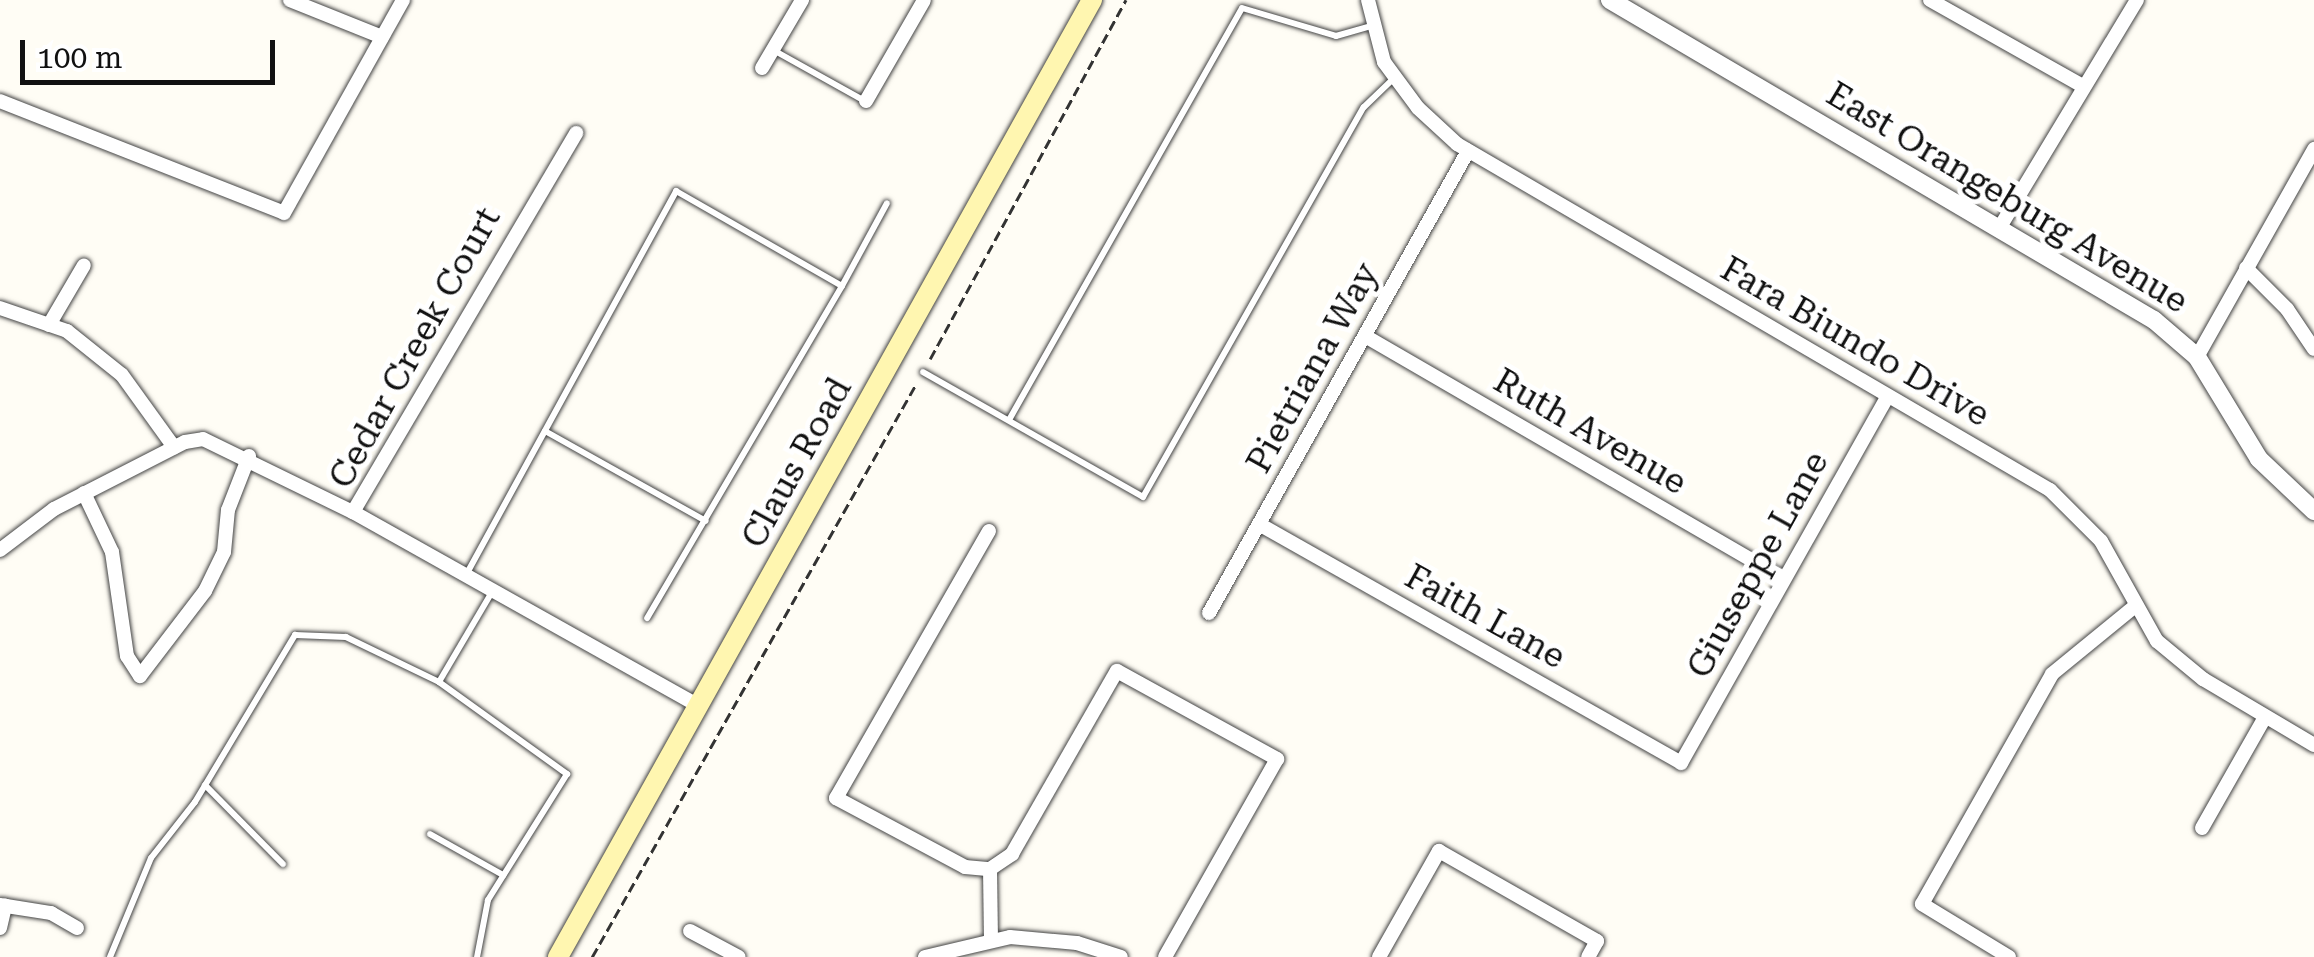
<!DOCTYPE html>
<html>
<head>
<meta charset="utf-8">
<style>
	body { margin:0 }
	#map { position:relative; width:2314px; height:957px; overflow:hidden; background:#fffdf5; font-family:"Roboto Serif",serif }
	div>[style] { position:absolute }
	.path>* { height:2.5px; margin-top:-1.25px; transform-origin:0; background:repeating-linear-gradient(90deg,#333 0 10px,transparent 0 15px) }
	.roads { filter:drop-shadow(0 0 2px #444) drop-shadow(0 0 2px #444) }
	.service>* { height:6px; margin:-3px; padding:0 3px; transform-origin:3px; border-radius:3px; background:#fff }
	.minor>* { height:14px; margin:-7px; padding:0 7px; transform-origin:7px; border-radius:7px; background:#fff }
	.tertiary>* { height:18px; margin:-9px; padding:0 9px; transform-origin:9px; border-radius:9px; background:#fff }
	.secondary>* { height:20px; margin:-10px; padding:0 10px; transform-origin:10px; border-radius:10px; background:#fff6b0 }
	span { translate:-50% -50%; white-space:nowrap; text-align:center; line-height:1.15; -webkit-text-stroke:10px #fff; paint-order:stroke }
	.street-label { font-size:35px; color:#111 }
	.scale { position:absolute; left:20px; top:40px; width:255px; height:45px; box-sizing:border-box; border:5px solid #111; border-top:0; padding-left:12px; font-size:30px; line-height:35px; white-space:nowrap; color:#111; -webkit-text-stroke:8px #fff; paint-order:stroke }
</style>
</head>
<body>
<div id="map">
	<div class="path">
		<div style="left:930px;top:359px;width:409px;rotate:-61.4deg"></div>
		<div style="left:592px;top:957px;width:658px;rotate:-60.51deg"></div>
	</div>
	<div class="roads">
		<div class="service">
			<div style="left:775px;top:51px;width:103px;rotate:29.1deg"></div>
			<div style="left:842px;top:286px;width:94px;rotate:-61.5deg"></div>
			<div style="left:923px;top:372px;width:253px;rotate:29.6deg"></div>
			<div style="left:1143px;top:497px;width:448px;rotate:-60.5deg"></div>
			<div style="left:1364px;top:107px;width:42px;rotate:-44deg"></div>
			<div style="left:1009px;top:420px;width:473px;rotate:-60.5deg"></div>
			<div style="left:1242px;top:8px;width:98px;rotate:16.6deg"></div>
			<div style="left:1336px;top:36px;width:37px;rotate:-16deg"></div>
			<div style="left:545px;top:431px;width:184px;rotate:29.2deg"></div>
			<div style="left:466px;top:575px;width:438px;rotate:-61.3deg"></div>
			<div style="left:676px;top:191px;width:191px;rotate:29.8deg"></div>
			<div style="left:842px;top:286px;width:385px;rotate:120.4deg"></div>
			<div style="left:439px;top:682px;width:104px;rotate:-59.5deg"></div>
			<div style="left:205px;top:785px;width:111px;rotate:45.4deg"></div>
			<div style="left:430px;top:834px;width:84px;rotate:29.3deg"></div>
			<div style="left:110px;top:957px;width:107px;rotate:-67.5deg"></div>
			<div style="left:151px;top:858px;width:71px;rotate:-51.8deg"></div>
			<div style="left:195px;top:802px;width:195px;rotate:-59.1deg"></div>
			<div style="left:295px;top:635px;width:51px;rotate:2.2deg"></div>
			<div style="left:346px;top:637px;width:103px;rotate:25.8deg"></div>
			<div style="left:439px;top:682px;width:158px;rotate:35.7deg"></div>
			<div style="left:567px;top:774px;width:149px;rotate:122.1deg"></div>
			<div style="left:488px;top:900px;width:58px;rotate:100.9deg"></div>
		</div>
		<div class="minor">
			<div style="left:290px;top:0;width:99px;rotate:21.9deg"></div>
			<div style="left:1368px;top:0;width:64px;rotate:75.5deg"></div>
			<div style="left:1384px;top:62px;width:57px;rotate:53.5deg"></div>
			<div style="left:1418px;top:108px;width:53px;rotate:42.7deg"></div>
			<div style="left:1457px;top:144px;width:687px;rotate:30.26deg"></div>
			<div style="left:2050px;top:490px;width:72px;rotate:45deg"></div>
			<div style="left:2101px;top:541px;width:115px;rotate:60.8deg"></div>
			<div style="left:2157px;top:641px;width:60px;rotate:39.6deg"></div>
			<div style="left:2203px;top:679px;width:129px;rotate:30.7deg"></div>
			<div style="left:1930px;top:0;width:173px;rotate:29.4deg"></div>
			<div style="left:762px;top:68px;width:79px;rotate:-59.5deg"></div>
			<div style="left:0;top:101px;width:305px;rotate:21.5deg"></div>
			<div style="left:284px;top:213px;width:244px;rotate:-60.8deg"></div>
			<div style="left:866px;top:101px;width:116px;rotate:-60.1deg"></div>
			<div style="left:2000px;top:227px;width:265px;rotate:-58.9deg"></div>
			<div style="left:2246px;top:268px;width:58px;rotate:45deg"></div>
			<div style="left:2287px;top:309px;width:48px;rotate:56deg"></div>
			<div style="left:0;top:308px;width:71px;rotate:18.9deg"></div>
			<div style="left:67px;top:331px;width:70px;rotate:38.7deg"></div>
			<div style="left:122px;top:375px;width:89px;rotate:54.2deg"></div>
			<div style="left:49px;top:325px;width:69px;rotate:-59.7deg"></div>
			<div style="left:1365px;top:336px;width:484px;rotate:30.1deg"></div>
			<div style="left:2197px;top:357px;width:239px;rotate:-60.6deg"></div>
			<div style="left:84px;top:493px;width:65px;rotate:64.6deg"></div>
			<div style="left:112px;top:552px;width:105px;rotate:81.8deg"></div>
			<div style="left:127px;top:656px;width:24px;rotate:57deg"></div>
			<div style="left:140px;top:676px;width:107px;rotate:-52.6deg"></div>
			<div style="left:205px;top:591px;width:43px;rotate:-64deg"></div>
			<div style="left:224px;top:552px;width:42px;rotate:-84.6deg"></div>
			<div style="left:228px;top:510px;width:58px;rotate:-68.7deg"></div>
			<div style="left:353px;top:512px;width:440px;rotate:-59.5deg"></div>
			<div style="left:1259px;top:524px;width:485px;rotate:29.5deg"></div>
			<div style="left:1681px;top:763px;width:421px;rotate:-60.6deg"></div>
			<div style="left:989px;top:531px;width:308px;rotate:119.8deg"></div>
			<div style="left:836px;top:798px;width:146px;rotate:28.1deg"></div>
			<div style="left:965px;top:867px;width:25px;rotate:5deg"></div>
			<div style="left:990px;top:869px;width:27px;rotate:-34deg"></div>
			<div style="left:1012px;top:854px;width:211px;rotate:-60.2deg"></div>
			<div style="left:1117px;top:671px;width:183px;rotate:28.8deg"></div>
			<div style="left:1277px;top:759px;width:227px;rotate:119.5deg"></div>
			<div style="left:0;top:550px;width:68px;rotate:-37.2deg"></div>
			<div style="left:54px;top:509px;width:147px;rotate:-27.1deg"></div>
			<div style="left:185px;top:442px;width:18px;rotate:-9deg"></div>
			<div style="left:203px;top:439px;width:167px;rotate:26deg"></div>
			<div style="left:353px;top:512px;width:396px;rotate:29.3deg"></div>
			<div style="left:1209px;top:613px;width:530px;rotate:-60.72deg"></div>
			<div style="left:2202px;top:828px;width:128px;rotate:-60.4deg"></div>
			<div style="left:990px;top:869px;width:70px;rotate:89.2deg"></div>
			<div style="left:0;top:905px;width:52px;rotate:8.9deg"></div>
			<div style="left:51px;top:913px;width:30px;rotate:30deg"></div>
			<div style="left:0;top:928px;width:23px;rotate:-77deg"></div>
			<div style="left:690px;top:931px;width:55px;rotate:28deg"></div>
			<div style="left:925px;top:957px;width:87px;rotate:-13.2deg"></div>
			<div style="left:1010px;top:937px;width:67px;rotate:5.1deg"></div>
			<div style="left:1077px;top:943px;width:46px;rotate:17.7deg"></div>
			<div style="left:1379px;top:957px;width:122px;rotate:-60.5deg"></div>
			<div style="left:1439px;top:851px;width:182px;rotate:29.7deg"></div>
			<div style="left:1597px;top:941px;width:18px;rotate:119deg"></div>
			<div style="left:2009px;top:957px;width:102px;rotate:-148.7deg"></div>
			<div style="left:1922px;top:904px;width:264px;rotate:-60.5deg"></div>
			<div style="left:2052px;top:674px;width:107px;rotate:-39.3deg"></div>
		</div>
		<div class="tertiary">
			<div style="left:1610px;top:0;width:631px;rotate:30.47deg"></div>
			<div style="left:2154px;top:320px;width:57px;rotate:40.7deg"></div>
			<div style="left:2197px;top:357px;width:119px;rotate:58.7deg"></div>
			<div style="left:2259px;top:459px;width:76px;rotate:43.4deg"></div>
		</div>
		<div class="secondary">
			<div style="left:558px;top:957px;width:1096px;rotate:-60.84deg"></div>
		</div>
	</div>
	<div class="street-label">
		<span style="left:2007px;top:198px;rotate:31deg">East Orangeburg Avenue</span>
		<span style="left:1855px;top:342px;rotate:30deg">Fara Biundo Drive</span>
		<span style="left:415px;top:348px;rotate:-61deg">Cedar Creek Court</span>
		<span style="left:1313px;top:368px;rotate:-61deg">Pietriana Way</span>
		<span style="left:1590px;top:432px;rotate:30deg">Ruth Avenue</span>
		<span style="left:797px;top:463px;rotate:-61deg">Claus Road</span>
		<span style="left:1758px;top:565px;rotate:-61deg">Giuseppe Lane</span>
		<span style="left:1485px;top:617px;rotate:29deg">Faith Lane</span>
	</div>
	<div class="scale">100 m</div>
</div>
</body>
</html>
